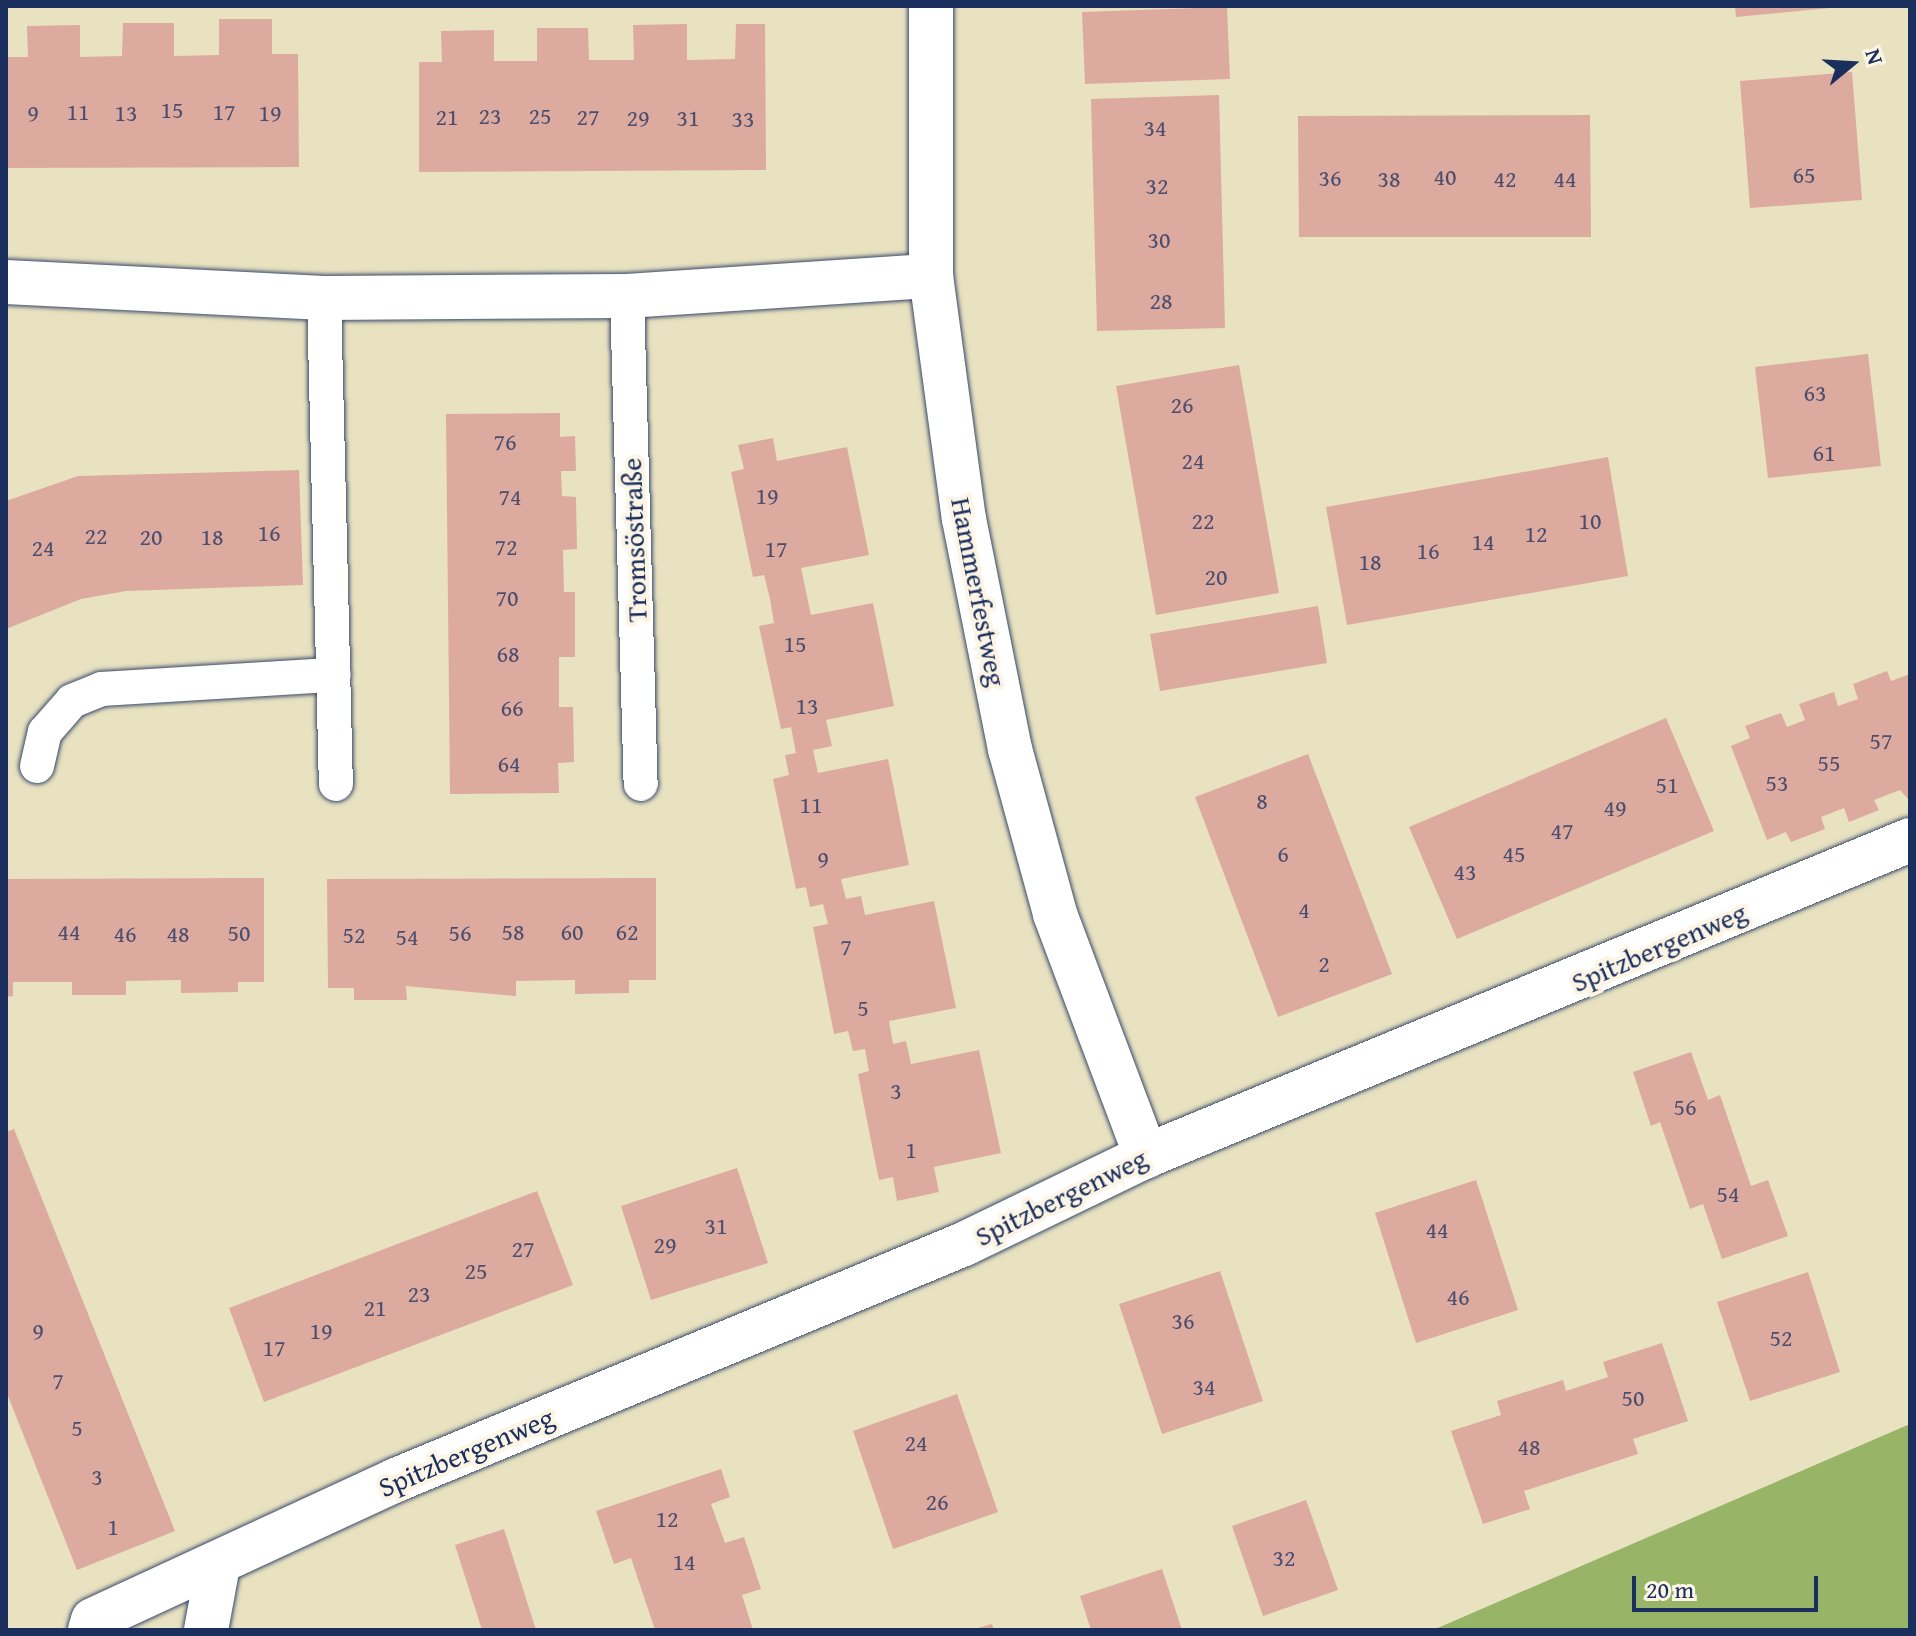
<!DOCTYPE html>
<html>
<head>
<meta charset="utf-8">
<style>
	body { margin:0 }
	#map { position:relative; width:1916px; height:1636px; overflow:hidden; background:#e8e2c0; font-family:"Gentium Book Plus",serif }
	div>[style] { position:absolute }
	.forest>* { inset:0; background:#98b466 }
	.building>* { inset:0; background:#ddaaa0 }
	.roads { filter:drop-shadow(0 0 2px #3a4a6d) drop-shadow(0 0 2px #3a4a6d) }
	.service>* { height:34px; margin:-17px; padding:0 17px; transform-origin:17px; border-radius:17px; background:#fff }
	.minor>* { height:44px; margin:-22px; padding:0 22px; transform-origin:22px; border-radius:22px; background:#fff }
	span { translate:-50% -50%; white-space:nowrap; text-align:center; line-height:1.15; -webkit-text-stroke:8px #fcf5e5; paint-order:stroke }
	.number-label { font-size:24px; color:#4c4e6e }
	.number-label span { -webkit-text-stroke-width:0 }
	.street-label { font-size:28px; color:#1b2f5e }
	.frame { position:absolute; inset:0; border:8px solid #1b2f5e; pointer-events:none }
	.north { position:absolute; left:1812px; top:24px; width:80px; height:80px; -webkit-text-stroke:6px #fcf5e5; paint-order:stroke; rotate:72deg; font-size:22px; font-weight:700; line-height:32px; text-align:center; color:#1b2f5e }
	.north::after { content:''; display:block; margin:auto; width:28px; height:36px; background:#1b2f5e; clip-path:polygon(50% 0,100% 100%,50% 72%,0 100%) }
	.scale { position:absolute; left:1632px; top:1576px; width:186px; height:36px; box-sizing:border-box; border:4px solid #1b2f5e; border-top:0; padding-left:10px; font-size:24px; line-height:28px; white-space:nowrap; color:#1b2f5e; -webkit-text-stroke:6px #fcf5e5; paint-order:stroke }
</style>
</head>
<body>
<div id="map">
	<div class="forest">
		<div style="clip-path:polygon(1910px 1424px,1910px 1630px,1433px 1630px)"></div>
	</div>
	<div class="building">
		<div style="clip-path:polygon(1735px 6px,1830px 6px,1830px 8px,1736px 17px)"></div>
		<div style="clip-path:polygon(1227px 7px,1230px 79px,1085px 84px,1082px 12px)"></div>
		<div style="clip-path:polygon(219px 19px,272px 19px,272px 54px,298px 54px,299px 167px,6px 168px,6px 57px,28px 57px,27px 26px,80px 25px,80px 57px,122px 56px,123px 23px,174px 23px,174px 56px,219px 55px)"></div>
		<div style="clip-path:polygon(687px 24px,687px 60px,735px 59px,736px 24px,765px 24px,766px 170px,419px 172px,419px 62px,442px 62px,441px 31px,494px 30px,494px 61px,537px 61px,537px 28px,588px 28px,589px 60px,634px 60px,633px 25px)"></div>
		<div style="clip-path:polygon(1852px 72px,1862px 200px,1750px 208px,1740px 81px)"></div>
		<div style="clip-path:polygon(1219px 95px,1225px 328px,1097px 331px,1091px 99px)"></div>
		<div style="clip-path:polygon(1590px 115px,1591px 237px,1299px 237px,1298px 116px)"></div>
		<div style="clip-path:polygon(1868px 354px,1881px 466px,1768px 478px,1755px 367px)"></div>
		<div style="clip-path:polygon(1239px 365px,1279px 593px,1156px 615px,1116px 386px)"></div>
		<div style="clip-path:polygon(560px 413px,560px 437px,575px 436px,576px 471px,561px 471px,562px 496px,576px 497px,577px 549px,563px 550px,564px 592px,575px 592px,575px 657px,559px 657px,559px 707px,573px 707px,574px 762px,558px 763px,559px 793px,450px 794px,446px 414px)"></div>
		<div style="clip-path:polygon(773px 438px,777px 461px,847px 447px,869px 555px,801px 568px,811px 615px,873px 603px,894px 706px,826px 720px,832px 746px,813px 750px,818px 773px,888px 759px,909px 865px,841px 879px,846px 899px,861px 896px,865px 915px,934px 901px,956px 1008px,889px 1021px,893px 1044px,906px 1041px,911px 1064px,979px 1050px,1001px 1153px,934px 1167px,939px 1192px,897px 1201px,893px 1177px,879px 1180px,869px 1131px,858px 1074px,869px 1071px,865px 1049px,853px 1051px,848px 1031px,834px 1034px,813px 927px,828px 924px,823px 904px,810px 907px,806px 887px,796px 889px,773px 779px,789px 775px,785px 755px,796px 753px,791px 727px,781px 729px,759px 626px,774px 623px,770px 599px,764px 575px,753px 577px,731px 472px,744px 469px,738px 445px)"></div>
		<div style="clip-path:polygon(1608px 457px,1628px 576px,1347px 625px,1326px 507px)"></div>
		<div style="clip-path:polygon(299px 470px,303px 585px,126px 591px,81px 599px,6px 629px,6px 501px,78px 476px)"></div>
		<div style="clip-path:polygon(1318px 606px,1327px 663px,1160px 691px,1150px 634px)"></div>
		<div style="clip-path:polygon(1887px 671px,1891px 681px,1910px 674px,1910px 801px,1900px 790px,1874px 800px,1879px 810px,1849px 822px,1844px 808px,1821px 817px,1825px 829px,1791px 842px,1786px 832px,1767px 840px,1731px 746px,1750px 738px,1745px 726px,1781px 713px,1787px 727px,1805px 720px,1799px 704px,1834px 692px,1838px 706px,1858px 699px,1853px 684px)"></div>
		<div style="clip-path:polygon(1666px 718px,1714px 831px,1457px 939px,1409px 827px)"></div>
		<div style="clip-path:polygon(1308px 754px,1392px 974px,1278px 1017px,1195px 797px)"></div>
		<div style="clip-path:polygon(264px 878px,264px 982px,238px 982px,238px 992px,181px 993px,181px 980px,126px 981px,126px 995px,72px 995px,72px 982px,13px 982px,13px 996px,6px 997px,6px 879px)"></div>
		<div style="clip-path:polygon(656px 878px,656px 980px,629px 980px,629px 993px,575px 994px,575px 980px,516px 981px,516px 996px,406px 986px,407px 1000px,354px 1000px,354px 988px,328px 988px,327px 879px)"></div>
		<div style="clip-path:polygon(1691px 1052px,1708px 1100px,1720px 1095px,1751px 1186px,1768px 1180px,1788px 1236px,1722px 1259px,1703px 1204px,1690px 1209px,1660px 1122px,1651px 1126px,1633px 1072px)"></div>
		<div style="clip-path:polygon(14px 1129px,175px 1531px,77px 1570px,6px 1391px,6px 1132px)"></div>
		<div style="clip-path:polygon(737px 1168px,768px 1263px,651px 1300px,621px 1206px)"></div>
		<div style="clip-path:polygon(1476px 1180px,1518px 1310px,1416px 1343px,1375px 1213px)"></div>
		<div style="clip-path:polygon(537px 1191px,573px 1285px,264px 1402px,229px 1308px)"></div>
		<div style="clip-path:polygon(1220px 1271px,1263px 1401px,1162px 1434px,1119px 1304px)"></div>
		<div style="clip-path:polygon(1808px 1272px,1840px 1372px,1750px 1401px,1717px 1302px)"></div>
		<div style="clip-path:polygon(1662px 1343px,1688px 1421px,1633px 1439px,1638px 1454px,1524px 1491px,1530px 1509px,1483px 1524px,1451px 1431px,1501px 1415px,1497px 1401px,1563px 1380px,1566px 1391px,1608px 1377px,1603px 1362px)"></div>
		<div style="clip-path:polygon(957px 1394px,998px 1512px,893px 1549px,853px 1431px)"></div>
		<div style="clip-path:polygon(721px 1469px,730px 1497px,711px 1504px,725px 1543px,744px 1537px,761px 1589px,742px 1595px,753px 1630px,655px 1630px,631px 1558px,614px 1564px,596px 1511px)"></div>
		<div style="clip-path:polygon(1306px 1500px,1338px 1590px,1263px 1616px,1232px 1526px)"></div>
		<div style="clip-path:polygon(504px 1529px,536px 1630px,482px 1630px,455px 1545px)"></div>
		<div style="clip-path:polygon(1162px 1569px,1182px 1630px,1091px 1630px,1080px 1596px)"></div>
		<div style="clip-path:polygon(992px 1624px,994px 1630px,975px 1630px,975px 1629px)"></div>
	</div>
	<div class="roads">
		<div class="service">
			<div style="left:627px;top:296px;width:488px;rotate:88.4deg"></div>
			<div style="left:324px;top:298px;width:486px;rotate:88.6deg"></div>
			<div style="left:37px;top:766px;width:35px;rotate:-77deg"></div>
			<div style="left:45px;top:732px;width:41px;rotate:-48.9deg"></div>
			<div style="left:72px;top:701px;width:32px;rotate:-22deg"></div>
			<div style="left:102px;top:689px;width:232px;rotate:-3.5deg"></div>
		</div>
		<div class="minor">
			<div style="left:931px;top:6px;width:270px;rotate:90deg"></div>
			<div style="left:931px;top:276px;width:245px;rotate:82.3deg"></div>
			<div style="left:964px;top:519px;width:235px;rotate:78.7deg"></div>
			<div style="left:1010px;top:749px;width:171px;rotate:74.7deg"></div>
			<div style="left:1055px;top:914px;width:259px;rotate:69.4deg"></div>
			<div style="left:6px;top:282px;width:318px;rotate:2.9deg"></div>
			<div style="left:324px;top:298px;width:303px;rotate:-0.4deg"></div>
			<div style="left:627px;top:296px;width:305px;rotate:-3.8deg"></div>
			<div style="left:90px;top:1630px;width:10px;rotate:-73deg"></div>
			<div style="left:93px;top:1620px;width:334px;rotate:-24.8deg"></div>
			<div style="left:396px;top:1480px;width:615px;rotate:-22.56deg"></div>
			<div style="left:964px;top:1244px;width:202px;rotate:-25.8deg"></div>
			<div style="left:1146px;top:1156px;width:827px;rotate:-22.47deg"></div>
			<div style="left:206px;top:1630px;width:66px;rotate:-79.5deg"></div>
		</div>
	</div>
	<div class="number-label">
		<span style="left:172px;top:110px">15</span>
		<span style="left:78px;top:112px">11</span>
		<span style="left:224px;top:112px">17</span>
		<span style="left:33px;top:113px">9</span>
		<span style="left:126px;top:113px">13</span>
		<span style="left:270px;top:113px">19</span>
		<span style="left:490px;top:116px">23</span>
		<span style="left:540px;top:116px">25</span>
		<span style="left:447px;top:117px">21</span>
		<span style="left:588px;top:117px">27</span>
		<span style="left:638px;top:118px">29</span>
		<span style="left:688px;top:118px">31</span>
		<span style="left:743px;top:119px">33</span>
		<span style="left:1155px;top:128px">34</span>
		<span style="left:1804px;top:175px">65</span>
		<span style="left:1445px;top:177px">40</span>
		<span style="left:1330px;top:178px">36</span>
		<span style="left:1389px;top:179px">38</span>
		<span style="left:1505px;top:179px">42</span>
		<span style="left:1565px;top:179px">44</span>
		<span style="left:1157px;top:186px">32</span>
		<span style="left:1159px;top:240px">30</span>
		<span style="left:1161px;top:301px">28</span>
		<span style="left:1815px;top:393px">63</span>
		<span style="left:1182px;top:405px">26</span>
		<span style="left:505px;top:442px">76</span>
		<span style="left:1824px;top:453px">61</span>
		<span style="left:1193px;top:461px">24</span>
		<span style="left:767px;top:496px">19</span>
		<span style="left:510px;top:497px">74</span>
		<span style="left:1203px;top:521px">22</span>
		<span style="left:1590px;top:521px">10</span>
		<span style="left:269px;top:533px">16</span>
		<span style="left:1536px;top:534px">12</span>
		<span style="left:96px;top:536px">22</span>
		<span style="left:151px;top:537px">20</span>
		<span style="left:212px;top:537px">18</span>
		<span style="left:1483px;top:542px">14</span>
		<span style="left:506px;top:547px">72</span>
		<span style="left:43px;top:548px">24</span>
		<span style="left:776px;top:549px">17</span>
		<span style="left:1428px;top:551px">16</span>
		<span style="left:1370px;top:562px">18</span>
		<span style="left:1216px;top:577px">20</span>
		<span style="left:507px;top:598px">70</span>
		<span style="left:795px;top:644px">15</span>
		<span style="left:508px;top:654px">68</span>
		<span style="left:807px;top:706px">13</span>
		<span style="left:512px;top:708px">66</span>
		<span style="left:1881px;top:741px">57</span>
		<span style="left:1829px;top:763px">55</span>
		<span style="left:509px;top:764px">64</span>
		<span style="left:1777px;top:783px">53</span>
		<span style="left:1667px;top:785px">51</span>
		<span style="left:1262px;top:801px">8</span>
		<span style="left:811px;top:805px">11</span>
		<span style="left:1615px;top:808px">49</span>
		<span style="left:1562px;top:831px">47</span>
		<span style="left:1283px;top:854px">6</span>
		<span style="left:1514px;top:854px">45</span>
		<span style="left:823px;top:859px">9</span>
		<span style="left:1465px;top:872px">43</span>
		<span style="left:1304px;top:910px">4</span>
		<span style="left:69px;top:932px">44</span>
		<span style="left:513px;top:932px">58</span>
		<span style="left:572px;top:932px">60</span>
		<span style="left:627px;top:932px">62</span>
		<span style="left:239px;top:933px">50</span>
		<span style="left:460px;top:933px">56</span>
		<span style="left:125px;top:934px">46</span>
		<span style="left:178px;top:934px">48</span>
		<span style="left:354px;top:935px">52</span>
		<span style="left:407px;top:937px">54</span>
		<span style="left:846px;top:947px">7</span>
		<span style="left:1324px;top:964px">2</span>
		<span style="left:863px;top:1008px">5</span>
		<span style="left:896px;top:1091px">3</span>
		<span style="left:1685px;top:1107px">56</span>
		<span style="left:911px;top:1150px">1</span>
		<span style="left:1728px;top:1194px">54</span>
		<span style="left:716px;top:1226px">31</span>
		<span style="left:1437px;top:1230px">44</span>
		<span style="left:665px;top:1245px">29</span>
		<span style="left:523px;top:1249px">27</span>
		<span style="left:476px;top:1271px">25</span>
		<span style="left:419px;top:1294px">23</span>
		<span style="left:1458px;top:1297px">46</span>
		<span style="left:375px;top:1308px">21</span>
		<span style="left:1183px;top:1321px">36</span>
		<span style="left:38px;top:1331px">9</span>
		<span style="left:321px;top:1331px">19</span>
		<span style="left:1781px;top:1338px">52</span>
		<span style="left:274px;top:1348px">17</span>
		<span style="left:58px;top:1381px">7</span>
		<span style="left:1204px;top:1387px">34</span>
		<span style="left:1633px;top:1398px">50</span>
		<span style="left:77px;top:1428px">5</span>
		<span style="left:916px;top:1443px">24</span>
		<span style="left:1529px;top:1447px">48</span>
		<span style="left:97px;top:1477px">3</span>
		<span style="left:937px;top:1502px">26</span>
		<span style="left:667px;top:1519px">12</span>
		<span style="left:113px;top:1527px">1</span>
		<span style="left:1284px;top:1558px">32</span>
		<span style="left:684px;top:1562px">14</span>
	</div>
	<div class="street-label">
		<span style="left:634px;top:540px;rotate:-92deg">Tromsöstraße</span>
		<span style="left:979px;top:592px;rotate:79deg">Hammerfestweg</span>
		<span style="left:1659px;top:947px;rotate:-23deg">Spitzbergenweg</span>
		<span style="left:1061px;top:1197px;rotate:-26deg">Spitzbergenweg</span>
		<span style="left:466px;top:1452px;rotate:-23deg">Spitzbergenweg</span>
	</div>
	<div class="frame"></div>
	<div class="north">N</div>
	<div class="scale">20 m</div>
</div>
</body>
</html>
